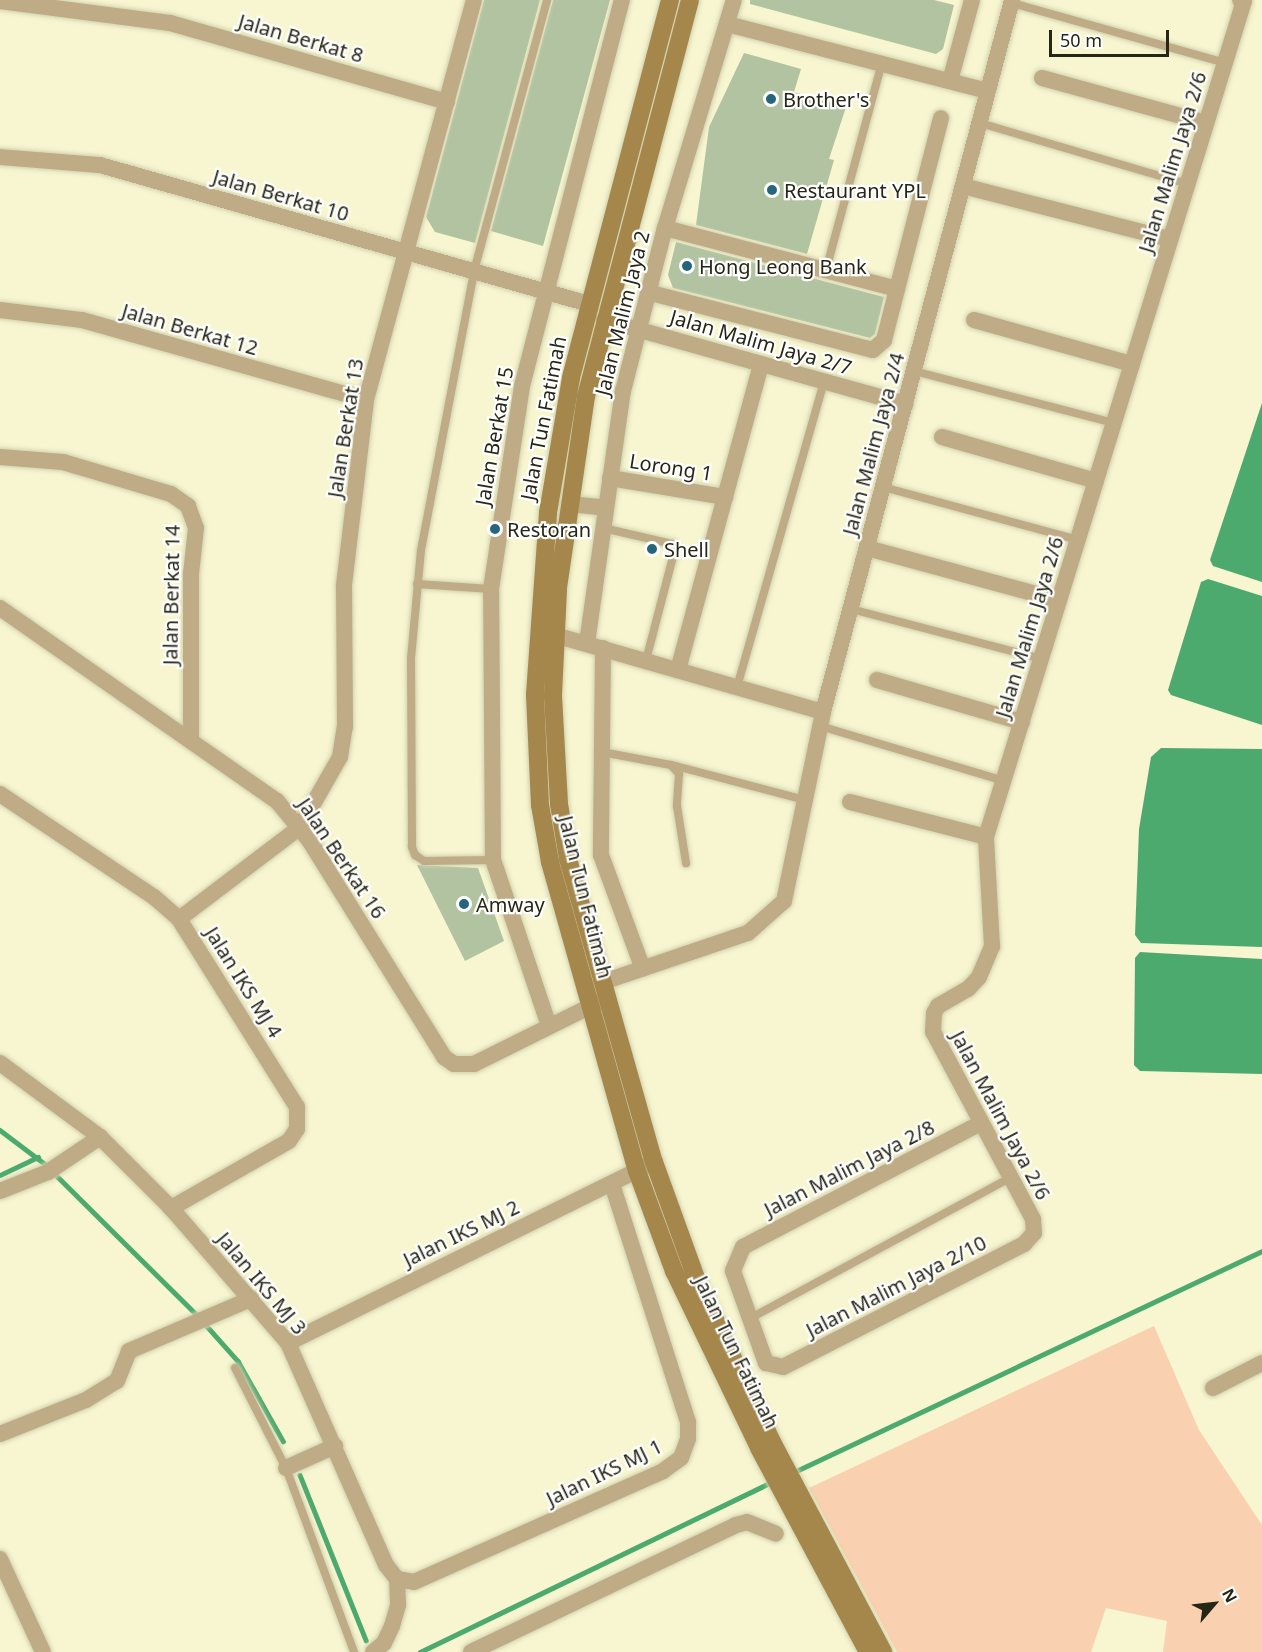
<!DOCTYPE html>
<html>
<head>
<meta charset="utf-8">
<style>
	body { margin:0 }
	#map { position:relative; width:1262px; height:1652px; overflow:hidden; background:#f7f6d0; font-family:"Noto Sans",sans-serif }
	div>[style] { position:absolute }
	.green>* { inset:0; background:#fad1b0 }
	.water>* { inset:0; background:#4daa6e }
	.stream>* { height:4.5px; margin:-2.25px; padding:0 2.25px; transform-origin:2.25px; border-radius:2.25px; background:#4daa6e }
	.building>* { inset:0; background:#b1c3a1 }
	.roads { filter:drop-shadow(0 0 2px #d1d1af) drop-shadow(0 0 2px #d1d1af) }
	.lane>* { height:8px; margin:-4px; padding:0 4px; transform-origin:4px; border-radius:4px; background:#bfab85 }
	.street>* { height:16px; margin:-8px; padding:0 8px; transform-origin:8px; border-radius:8px; background:#bfab85 }
	.secondary>* { height:18px; margin:-9px; padding:0 9px; transform-origin:9px; border-radius:9px; background:#a5874c }
	.dots>* { width:16px; height:16px; translate:-50% -50%; box-sizing:border-box; border:3px solid #fff; border-radius:50% }
	span { translate:-50% -50%; white-space:nowrap; text-align:center; line-height:1.15; -webkit-text-stroke:4.5px #fff; paint-order:stroke }
	.street-label { font-size:20px; color:#262617 }
	.poi-label { font-size:20px; color:#262617 }
	.left { translate:0 -50%; text-align:left }
	.north { position:absolute; left:1184px; top:1574px; width:60px; height:60px; -webkit-text-stroke:4px #fff; paint-order:stroke; rotate:62deg; font-size:16px; font-weight:700; line-height:24px; text-align:center; color:#262617 }
	.north::after { content:''; display:block; margin:auto; width:21px; height:27px; background:#262617; clip-path:polygon(50% 0,100% 100%,50% 72%,0 100%) }
	.scale { position:absolute; left:1049px; top:30px; width:120px; height:27px; box-sizing:border-box; border:3px solid #262617; border-top:0; padding-left:8px; font-size:18px; line-height:21px; white-space:nowrap; color:#262617; -webkit-text-stroke:4px #fff; paint-order:stroke }
</style>
</head>
<body>
<div id="map">
	<div class="green">
		<div style="clip-path:polygon(1154px 1326px,1199px 1430px,1262px 1525px,1262px 1652px,1163px 1652px,1167px 1621px,1106px 1608px,1091px 1652px,897px 1652px,809px 1488px)"></div>
	</div>
	<div class="water">
		<div style="clip-path:polygon(1262px 403px,1262px 582px,1213px 566px,1210px 560px)"></div>
		<div style="clip-path:polygon(1208px 579px,1262px 596px,1262px 725px,1171px 695px,1168px 690px,1201px 582px)"></div>
		<div style="clip-path:polygon(1161px 748px,1262px 749px,1262px 947px,1141px 943px,1135px 935px,1139px 829px,1151px 757px)"></div>
		<div style="clip-path:polygon(1140px 952px,1262px 959px,1262px 1074px,1140px 1071px,1134px 1065px,1135px 958px)"></div>
	</div>
	<div class="stream">
		<div style="left:0;top:1130px;width:61px;rotate:37.1deg"></div>
		<div style="left:54px;top:1173px;width:204px;rotate:44.8deg"></div>
		<div style="left:0;top:1175px;width:42px;rotate:-25.3deg"></div>
		<div style="left:205px;top:1324px;width:50px;rotate:48.3deg"></div>
		<div style="left:238px;top:1361px;width:92px;rotate:60.6deg"></div>
		<div style="left:792px;top:1473px;width:520px;rotate:-25.28deg"></div>
		<div style="left:300px;top:1475px;width:178px;rotate:68.2deg"></div>
		<div style="left:420px;top:1652px;width:390px;rotate:-25.8deg"></div>
	</div>
	<div class="building">
		<div style="clip-path:polygon(484px 0,540px 0,475px 243px,435px 232px,426px 217px)"></div>
		<div style="clip-path:polygon(553px 0,610px 0,543px 246px,491px 231px)"></div>
		<div style="clip-path:polygon(750px 0,934px 0,954px 5px,943px 49px,936px 54px,750px 4px)"></div>
		<div style="clip-path:polygon(744px 53px,801px 69px,794px 92px,846px 107px,829px 159px,834px 160px,807px 254px,696px 225px,709px 127px)"></div>
		<div style="clip-path:polygon(676px 242px,884px 297px,875px 334px,870px 338px,673px 288px,668px 275px)"></div>
		<div style="clip-path:polygon(417px 865px,478px 868px,504px 941px,465px 961px)"></div>
	</div>
	<div class="roads">
		<div class="lane">
			<div style="left:1012px;top:3px;width:221px;rotate:15.7deg"></div>
			<div style="left:980px;top:123px;width:216px;rotate:16.4deg"></div>
			<div style="left:826px;top:270px;width:214px;rotate:-74.9deg"></div>
			<div style="left:914px;top:371px;width:207px;rotate:14.6deg"></div>
			<div style="left:883px;top:487px;width:202px;rotate:15.2deg"></div>
			<div style="left:603px;top:528px;width:72px;rotate:12.9deg"></div>
			<div style="left:673px;top:544px;width:5px;rotate:68deg"></div>
			<div style="left:675px;top:549px;width:115px;rotate:104.6deg"></div>
			<div style="left:417px;top:584px;width:74px;rotate:3.9deg"></div>
			<div style="left:851px;top:609px;width:196px;rotate:14.7deg"></div>
			<div style="left:737px;top:687px;width:317px;rotate:-74.1deg"></div>
			<div style="left:820px;top:726px;width:192px;rotate:16.6deg"></div>
			<div style="left:602px;top:752px;width:70px;rotate:10.7deg"></div>
			<div style="left:671px;top:765px;width:12px;rotate:48deg"></div>
			<div style="left:679px;top:774px;width:32px;rotate:94deg"></div>
			<div style="left:677px;top:806px;width:58px;rotate:81deg"></div>
			<div style="left:672px;top:765px;width:138px;rotate:14.7deg"></div>
			<div style="left:493px;top:860px;width:69px;rotate:179.2deg"></div>
			<div style="left:424px;top:861px;width:11px;rotate:-146deg"></div>
			<div style="left:415px;top:855px;width:9px;rotate:-111deg"></div>
			<div style="left:412px;top:847px;width:189px;rotate:-90.3deg"></div>
			<div style="left:411px;top:658px;width:108px;rotate:-84.7deg"></div>
			<div style="left:421px;top:550px;width:284px;rotate:-79.2deg"></div>
			<div style="left:474px;top:271px;width:281px;rotate:-74.9deg"></div>
			<div style="left:749px;top:1319px;width:297px;rotate:-28.4deg"></div>
			<div style="left:235px;top:1368px;width:112px;rotate:63deg"></div>
			<div style="left:286px;top:1468px;width:196px;rotate:69.7deg"></div>
		</div>
		<div class="street">
			<div style="left:0;top:1px;width:171px;rotate:7.4deg"></div>
			<div style="left:170px;top:23px;width:288px;rotate:15.9deg"></div>
			<div style="left:727px;top:24px;width:269px;rotate:14.4deg"></div>
			<div style="left:1042px;top:78px;width:170px;rotate:15.3deg"></div>
			<div style="left:950px;top:81px;width:84px;rotate:-74.8deg"></div>
			<div style="left:0;top:157px;width:100px;rotate:4.6deg"></div>
			<div style="left:100px;top:165px;width:508px;rotate:15.87deg"></div>
			<div style="left:963px;top:186px;width:214px;rotate:14.4deg"></div>
			<div style="left:665px;top:228px;width:240px;rotate:14.7deg"></div>
			<div style="left:651px;top:293px;width:229px;rotate:14.4deg"></div>
			<div style="left:873px;top:350px;width:15px;rotate:-42deg"></div>
			<div style="left:884px;top:340px;width:229px;rotate:-75.6deg"></div>
			<div style="left:0;top:310px;width:83px;rotate:7deg"></div>
			<div style="left:82px;top:320px;width:295px;rotate:15.7deg"></div>
			<div style="left:604px;top:320px;width:313px;rotate:15.6deg"></div>
			<div style="left:974px;top:320px;width:164px;rotate:15.6deg"></div>
			<div style="left:942px;top:437px;width:160px;rotate:15.9deg"></div>
			<div style="left:0;top:457px;width:63px;rotate:4.5deg"></div>
			<div style="left:63px;top:462px;width:113px;rotate:16.5deg"></div>
			<div style="left:171px;top:494px;width:21px;rotate:35deg"></div>
			<div style="left:188px;top:506px;width:23px;rotate:70deg"></div>
			<div style="left:196px;top:528px;width:46px;rotate:96.2deg"></div>
			<div style="left:191px;top:574px;width:164px;rotate:90deg"></div>
			<div style="left:610px;top:478px;width:117px;rotate:9.4deg"></div>
			<div style="left:570px;top:504px;width:36px;rotate:6deg"></div>
			<div style="left:867px;top:548px;width:199px;rotate:15.2deg"></div>
			<div style="left:0;top:608px;width:338px;rotate:34.9deg"></div>
			<div style="left:277px;top:801px;width:50px;rotate:50.6deg"></div>
			<div style="left:309px;top:840px;width:256px;rotate:58.1deg"></div>
			<div style="left:444px;top:1057px;width:12px;rotate:35deg"></div>
			<div style="left:454px;top:1064px;width:20px"></div>
			<div style="left:474px;top:1064px;width:142px;rotate:-26.4deg"></div>
			<div style="left:544px;top:632px;width:290px;rotate:16deg"></div>
			<div style="left:587px;top:643px;width:255px;rotate:-81.9deg"></div>
			<div style="left:623px;top:391px;width:168px;rotate:-75.6deg"></div>
			<div style="left:665px;top:228px;width:238px;rotate:-73.2deg"></div>
			<div style="left:603px;top:648px;width:207px;rotate:90.6deg"></div>
			<div style="left:601px;top:855px;width:121px;rotate:69.8deg"></div>
			<div style="left:678px;top:670px;width:317px;rotate:-74.8deg"></div>
			<div style="left:877px;top:680px;width:151px;rotate:16.2deg"></div>
			<div style="left:0;top:794px;width:185px;rotate:33.8deg"></div>
			<div style="left:154px;top:897px;width:33px;rotate:41deg"></div>
			<div style="left:179px;top:919px;width:222px;rotate:57.9deg"></div>
			<div style="left:297px;top:1107px;width:22px;rotate:90deg"></div>
			<div style="left:297px;top:1129px;width:14px;rotate:124deg"></div>
			<div style="left:289px;top:1141px;width:136px;rotate:150.4deg"></div>
			<div style="left:850px;top:802px;width:140px;rotate:14.4deg"></div>
			<div style="left:179px;top:919px;width:152px;rotate:-37.2deg"></div>
			<div style="left:300px;top:827px;width:81px;rotate:-60.3deg"></div>
			<div style="left:340px;top:757px;width:30px;rotate:-81deg"></div>
			<div style="left:345px;top:727px;width:142px;rotate:-90.4deg"></div>
			<div style="left:344px;top:585px;width:186px;rotate:-83.2deg"></div>
			<div style="left:366px;top:400px;width:414px;rotate:-74.9deg"></div>
			<div style="left:603px;top:982px;width:153px;rotate:-18.7deg"></div>
			<div style="left:748px;top:933px;width:48px;rotate:-41.6deg"></div>
			<div style="left:784px;top:901px;width:193px;rotate:-78.3deg"></div>
			<div style="left:823px;top:712px;width:737px;rotate:-75.13deg"></div>
			<div style="left:549px;top:1026px;width:175px;rotate:-108.6deg"></div>
			<div style="left:493px;top:860px;width:271px;rotate:-90.4deg"></div>
			<div style="left:491px;top:589px;width:205px;rotate:-81.3deg"></div>
			<div style="left:522px;top:386px;width:399px;rotate:-75.5deg"></div>
			<div style="left:0;top:1063px;width:124px;rotate:36.5deg"></div>
			<div style="left:100px;top:1137px;width:100px;rotate:45deg"></div>
			<div style="left:171px;top:1208px;width:179px;rotate:49.1deg"></div>
			<div style="left:288px;top:1343px;width:243px;rotate:66.2deg"></div>
			<div style="left:386px;top:1565px;width:18px;rotate:52deg"></div>
			<div style="left:397px;top:1579px;width:17px;rotate:10deg"></div>
			<div style="left:414px;top:1582px;width:273px;rotate:-24deg"></div>
			<div style="left:663px;top:1471px;width:22px;rotate:-36deg"></div>
			<div style="left:681px;top:1458px;width:20px;rotate:-70deg"></div>
			<div style="left:688px;top:1439px;width:17px;rotate:-90deg"></div>
			<div style="left:688px;top:1422px;width:250px;rotate:-107.7deg"></div>
			<div style="left:981px;top:1123px;width:268px;rotate:152.5deg"></div>
			<div style="left:743px;top:1247px;width:26px;rotate:113deg"></div>
			<div style="left:733px;top:1271px;width:98px;rotate:70.3deg"></div>
			<div style="left:766px;top:1363px;width:17px;rotate:13deg"></div>
			<div style="left:783px;top:1367px;width:271px;rotate:-27deg"></div>
			<div style="left:1024px;top:1244px;width:15px;rotate:-48deg"></div>
			<div style="left:1034px;top:1233px;width:14px;rotate:-94deg"></div>
			<div style="left:1033px;top:1219px;width:212px;rotate:-118.1deg"></div>
			<div style="left:933px;top:1032px;width:19px;rotate:-87deg"></div>
			<div style="left:934px;top:1013px;width:8px;rotate:-60deg"></div>
			<div style="left:938px;top:1006px;width:34px;rotate:-30deg"></div>
			<div style="left:968px;top:989px;width:16px;rotate:-47deg"></div>
			<div style="left:979px;top:977px;width:34px;rotate:-67deg"></div>
			<div style="left:992px;top:946px;width:109px;rotate:-93.2deg"></div>
			<div style="left:986px;top:837px;width:875px;rotate:-72.85deg"></div>
			<div style="left:1244px;top:1px;width:4px;rotate:-166deg"></div>
			<div style="left:0;top:1191px;width:52px;rotate:-21.6deg"></div>
			<div style="left:48px;top:1172px;width:63px;rotate:-33.9deg"></div>
			<div style="left:288px;top:1343px;width:408px;rotate:-26.3deg"></div>
			<div style="left:1213px;top:1388px;width:55px;rotate:-27deg"></div>
			<div style="left:0;top:1434px;width:92px;rotate:-21.6deg"></div>
			<div style="left:86px;top:1400px;width:36px;rotate:-32deg"></div>
			<div style="left:117px;top:1381px;width:32px;rotate:-68deg"></div>
			<div style="left:129px;top:1351px;width:133px;rotate:-23.1deg"></div>
			<div style="left:286px;top:1468px;width:54px;rotate:-24.2deg"></div>
			<div style="left:0;top:1559px;width:102px;rotate:65.2deg"></div>
			<div style="left:373px;top:1652px;width:14px;rotate:-39deg"></div>
			<div style="left:384px;top:1643px;width:19px;rotate:-65deg"></div>
			<div style="left:392px;top:1626px;width:22px;rotate:-74deg"></div>
			<div style="left:398px;top:1605px;width:26px;rotate:-92deg"></div>
			<div style="left:471px;top:1652px;width:294px;rotate:-25.6deg"></div>
			<div style="left:736px;top:1525px;width:11px;rotate:-15deg"></div>
			<div style="left:747px;top:1522px;width:31px;rotate:22deg"></div>
		</div>
		<div class="secondary">
			<div style="left:670px;top:0;width:391px;rotate:104.7deg"></div>
			<div style="left:571px;top:378px;width:137px;rotate:99.7deg"></div>
			<div style="left:548px;top:513px;width:182px;rotate:94.1deg"></div>
			<div style="left:535px;top:695px;width:110px;rotate:87.4deg"></div>
			<div style="left:540px;top:805px;width:58px;rotate:80deg"></div>
			<div style="left:550px;top:862px;width:321px;rotate:74.3deg"></div>
			<div style="left:637px;top:1171px;width:107px;rotate:69.7deg"></div>
			<div style="left:674px;top:1271px;width:196px;rotate:64.3deg"></div>
			<div style="left:759px;top:1448px;width:231px;rotate:61.9deg"></div>
			<div style="left:690px;top:0;width:409px;rotate:104.7deg"></div>
			<div style="left:586px;top:396px;width:195px;rotate:98.3deg"></div>
			<div style="left:558px;top:589px;width:107px;rotate:92.7deg"></div>
			<div style="left:553px;top:696px;width:108px;rotate:86.8deg"></div>
			<div style="left:559px;top:804px;width:56px;rotate:80.7deg"></div>
			<div style="left:568px;top:859px;width:315px;rotate:74.2deg"></div>
			<div style="left:654px;top:1162px;width:127px;rotate:70.1deg"></div>
			<div style="left:697px;top:1281px;width:178px;rotate:65deg"></div>
			<div style="left:772px;top:1442px;width:238px;rotate:62.1deg"></div>
		</div>
	</div>
	<div class="dots">
		<div style="left:771px;top:99px;background:#26667b"></div>
		<div style="left:772px;top:190px;background:#26667b"></div>
		<div style="left:687px;top:266px;background:#26667b"></div>
		<div style="left:495px;top:529px;background:#26667b"></div>
		<div style="left:652px;top:549px;background:#26667b"></div>
		<div style="left:464px;top:904px;background:#26667b"></div>
	</div>
	<div class="street-label">
		<span style="left:301px;top:38px;rotate:16deg">Jalan Berkat 8</span>
		<span style="left:1172px;top:162px;rotate:-73deg">Jalan Malim Jaya 2/6</span>
		<span style="left:281px;top:195px;rotate:16deg">Jalan Berkat 10</span>
		<span style="left:622px;top:313px;rotate:-76deg">Jalan Malim Jaya 2</span>
		<span style="left:190px;top:329px;rotate:16deg">Jalan Berkat 12</span>
		<span style="left:761px;top:342px;rotate:16deg">Jalan Malim Jaya 2/7</span>
		<span style="left:543px;top:418px;rotate:-79deg">Jalan Tun Fatimah</span>
		<span style="left:345px;top:428px;rotate:-81deg">Jalan Berkat 13</span>
		<span style="left:494px;top:436px;rotate:-80deg">Jalan Berkat 15</span>
		<span style="left:873px;top:444px;rotate:-75deg">Jalan Malim Jaya 2/4</span>
		<span style="left:671px;top:467px;rotate:9deg">Lorong 1</span>
		<span style="left:171px;top:595px;rotate:-89deg">Jalan Berkat 14</span>
		<span style="left:1029px;top:627px;rotate:-73deg">Jalan Malim Jaya 2/6</span>
		<span style="left:342px;top:858px;rotate:56deg">Jalan Berkat 16</span>
		<span style="left:586px;top:897px;rotate:76deg">Jalan Tun Fatimah</span>
		<span style="left:244px;top:982px;rotate:58deg">Jalan IKS MJ 4</span>
		<span style="left:1001px;top:1115px;rotate:62deg">Jalan Malim Jaya 2/6</span>
		<span style="left:849px;top:1168px;rotate:-27deg">Jalan Malim Jaya 2/8</span>
		<span style="left:461px;top:1233px;rotate:-26deg">Jalan IKS MJ 2</span>
		<span style="left:262px;top:1283px;rotate:50deg">Jalan IKS MJ 3</span>
		<span style="left:896px;top:1286px;rotate:-27deg">Jalan Malim Jaya 2/10</span>
		<span style="left:737px;top:1352px;rotate:64deg">Jalan Tun Fatimah</span>
		<span style="left:604px;top:1472px;rotate:-26deg">Jalan IKS MJ 1</span>
	</div>
	<div class="poi-label">
		<span class="left" style="left:783px;top:99px">Brother's</span>
		<span class="left" style="left:784px;top:190px">Restaurant YPL</span>
		<span class="left" style="left:699px;top:266px">Hong Leong Bank</span>
		<span class="left" style="left:507px;top:529px">Restoran</span>
		<span class="left" style="left:664px;top:549px">Shell</span>
		<span class="left" style="left:476px;top:904px">Amway</span>
	</div>
	<div class="north">N</div>
	<div class="scale">50 m</div>
</div>
</body>
</html>
